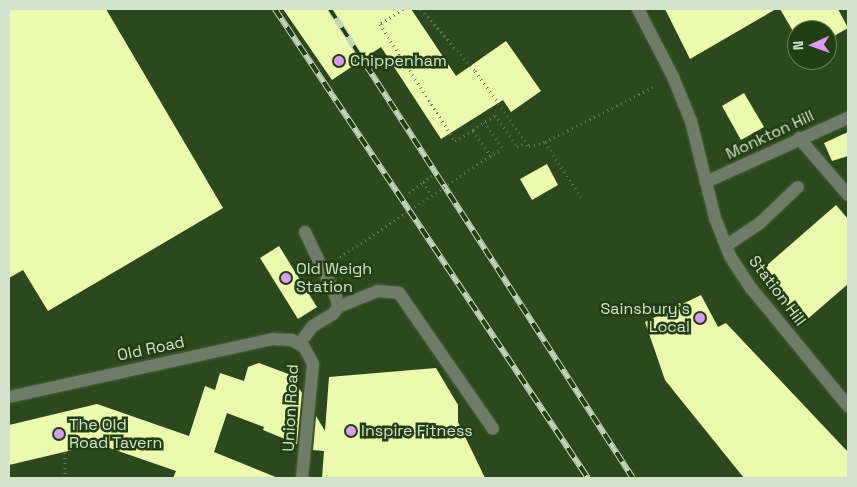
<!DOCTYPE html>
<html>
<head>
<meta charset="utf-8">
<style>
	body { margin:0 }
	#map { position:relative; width:857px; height:487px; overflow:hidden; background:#2c491e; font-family:"Space Grotesk",sans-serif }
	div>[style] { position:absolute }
	.building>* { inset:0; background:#ecfaae }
	.path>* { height:3px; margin-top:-1.5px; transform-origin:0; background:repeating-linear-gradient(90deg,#667f5a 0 1px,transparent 0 5px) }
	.roads { filter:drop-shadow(0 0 1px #4a653d) drop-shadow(0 0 1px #4a653d) }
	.minor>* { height:12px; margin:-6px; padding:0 6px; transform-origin:6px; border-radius:6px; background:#6e7c68 }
	.rail>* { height:5.5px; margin-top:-2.75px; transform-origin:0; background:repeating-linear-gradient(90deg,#223e13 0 11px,#c1d3b9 0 22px); box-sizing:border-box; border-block:1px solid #c1d3b9 }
	.path-bridge>* { height:3px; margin-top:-1.5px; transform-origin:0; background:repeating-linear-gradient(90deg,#667f5a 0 1px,transparent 0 5px) }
	.dots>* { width:14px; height:14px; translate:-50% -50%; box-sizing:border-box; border:2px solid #223e13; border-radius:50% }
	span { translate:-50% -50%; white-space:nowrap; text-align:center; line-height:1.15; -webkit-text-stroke:5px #223e13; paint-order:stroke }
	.poi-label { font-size:16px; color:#d2e3cb }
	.left { translate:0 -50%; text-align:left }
	.right { translate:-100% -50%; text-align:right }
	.street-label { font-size:16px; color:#d2e3cb }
	.frame { position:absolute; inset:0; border:10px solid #d2e3cb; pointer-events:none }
	.north { position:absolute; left:787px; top:20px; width:50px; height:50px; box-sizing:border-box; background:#223e13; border:1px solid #68805d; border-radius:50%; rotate:268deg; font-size:14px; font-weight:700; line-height:20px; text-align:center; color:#d2e3cb }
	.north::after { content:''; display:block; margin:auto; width:18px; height:22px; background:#dc99f5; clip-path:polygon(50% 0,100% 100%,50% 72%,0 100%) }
</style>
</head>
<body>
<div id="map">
	<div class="building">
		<div style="clip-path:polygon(9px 9px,106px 9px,223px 208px,48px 311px,23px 270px,9px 278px)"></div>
		<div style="clip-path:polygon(283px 9px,411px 9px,456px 76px,506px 41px,541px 91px,511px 112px,503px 100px,441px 139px,381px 47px,332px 80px)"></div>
		<div style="clip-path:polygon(665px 9px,776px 9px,690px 59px)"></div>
		<div style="clip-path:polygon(780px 9px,838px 9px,848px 28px,827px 40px,827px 30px,797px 30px,797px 38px)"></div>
		<div style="clip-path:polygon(744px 93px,764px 127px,741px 140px,722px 106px)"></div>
		<div style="clip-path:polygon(848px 132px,848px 156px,832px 161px,824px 143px)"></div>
		<div style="clip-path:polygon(547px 164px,558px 185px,532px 200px,520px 179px)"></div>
		<div style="clip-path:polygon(836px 205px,848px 219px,848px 284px,803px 323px,758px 273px)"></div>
		<div style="clip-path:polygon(279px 246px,317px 307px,298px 319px,260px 258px)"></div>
		<div style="clip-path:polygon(701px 295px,718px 327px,726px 323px,848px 452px,848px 478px,744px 478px,681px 400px,665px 380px,645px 322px)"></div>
		<div style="clip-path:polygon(259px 363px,291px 375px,302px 393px,297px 444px,263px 430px,264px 427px,227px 413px,214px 452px,278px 478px,173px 478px,176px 471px,98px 444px,9px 465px,9px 425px,97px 404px,189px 436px,205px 386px,215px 390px,220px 373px,244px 381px,248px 367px)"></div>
		<div style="clip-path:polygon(436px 368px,458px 405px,458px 422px,485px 478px,322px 478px,324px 451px,313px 450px,316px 416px,325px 431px,329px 377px)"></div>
	</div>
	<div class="path">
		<div style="left:403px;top:9px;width:27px;rotate:147deg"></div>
		<div style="left:380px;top:24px;width:139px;rotate:57.3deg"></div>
		<div style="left:455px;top:141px;width:21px;rotate:-31deg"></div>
		<div style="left:421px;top:9px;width:82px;rotate:48.9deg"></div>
		<div style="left:475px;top:71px;width:92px;rotate:54.2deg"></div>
		<div style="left:529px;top:146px;width:16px;rotate:-14deg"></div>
		<div style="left:545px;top:142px;width:123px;rotate:-27deg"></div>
		<div style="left:484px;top:122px;width:32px;rotate:55deg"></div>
		<div style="left:545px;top:142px;width:68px;rotate:57deg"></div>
		<div style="left:491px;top:156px;width:32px;rotate:-125deg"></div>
		<div style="left:473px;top:130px;width:27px;rotate:-34deg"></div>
		<div style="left:495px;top:115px;width:39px;rotate:55deg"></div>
		<div style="left:517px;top:147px;width:9px;rotate:-27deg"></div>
		<div style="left:423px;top:182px;width:11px;rotate:-34deg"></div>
		<div style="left:424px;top:182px;width:13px;rotate:61deg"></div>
		<div style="left:409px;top:193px;width:17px;rotate:-36deg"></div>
		<div style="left:65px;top:478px;width:26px;rotate:-90deg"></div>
	</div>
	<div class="roads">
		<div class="minor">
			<div style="left:638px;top:9px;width:76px;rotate:62.8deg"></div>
			<div style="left:673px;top:77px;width:48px;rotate:67.8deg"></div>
			<div style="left:691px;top:121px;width:100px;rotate:76.1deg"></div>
			<div style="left:715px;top:218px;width:41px;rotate:68.5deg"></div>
			<div style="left:730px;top:256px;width:38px;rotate:57deg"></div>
			<div style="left:751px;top:288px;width:153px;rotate:50.6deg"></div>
			<div style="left:799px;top:138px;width:75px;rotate:49.3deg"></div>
			<div style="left:706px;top:182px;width:156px;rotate:-24.3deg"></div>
			<div style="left:726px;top:246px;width:41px;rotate:-34.1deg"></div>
			<div style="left:760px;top:223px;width:52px;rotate:-43.5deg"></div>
			<div style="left:338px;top:307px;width:43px;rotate:-21.8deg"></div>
			<div style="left:378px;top:291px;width:21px;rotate:5deg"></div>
			<div style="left:399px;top:293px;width:165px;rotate:55.3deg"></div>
			<div style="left:300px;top:343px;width:21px;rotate:-53deg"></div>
			<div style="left:313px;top:326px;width:23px;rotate:-31deg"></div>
			<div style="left:333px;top:314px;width:9px;rotate:-54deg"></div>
			<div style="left:338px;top:307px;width:10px;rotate:-101deg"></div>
			<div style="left:336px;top:297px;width:72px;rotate:-115.5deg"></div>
			<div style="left:9px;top:397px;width:269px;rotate:-12.4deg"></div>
			<div style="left:272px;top:339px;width:20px;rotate:3deg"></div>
			<div style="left:292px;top:340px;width:14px;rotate:30deg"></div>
			<div style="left:304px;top:347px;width:19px;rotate:62deg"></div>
			<div style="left:313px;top:364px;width:115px;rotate:95.5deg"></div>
		</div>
	</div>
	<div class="rail">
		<div style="left:275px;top:9px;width:564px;rotate:56.28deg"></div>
		<div style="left:330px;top:9px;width:558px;rotate:57.14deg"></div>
	</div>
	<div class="path-bridge">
		<div style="left:340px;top:257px;width:195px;rotate:-33.9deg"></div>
	</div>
	<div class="dots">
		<div style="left:339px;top:61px;background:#dc99f5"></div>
		<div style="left:286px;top:278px;background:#dc99f5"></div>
		<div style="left:700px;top:318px;background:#dc99f5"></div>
		<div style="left:351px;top:431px;background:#dc99f5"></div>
		<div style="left:59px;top:434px;background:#dc99f5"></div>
	</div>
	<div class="poi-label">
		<span class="left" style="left:350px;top:61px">Chippenham</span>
		<span class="left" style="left:296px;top:278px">Old Weigh<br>Station</span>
		<span class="right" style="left:690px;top:318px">Sainsbury's<br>Local</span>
		<span class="left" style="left:69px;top:434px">The Old<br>Road Tavern</span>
		<span class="left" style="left:361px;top:431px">Inspire Fitness</span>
	</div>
	<div class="street-label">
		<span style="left:770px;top:135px;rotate:-25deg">Monkton Hill</span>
		<span style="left:777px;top:291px;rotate:53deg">Station Hill</span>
		<span style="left:151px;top:349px;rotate:-12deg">Old Road</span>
		<span style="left:291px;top:408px;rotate:-87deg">Union Road</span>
	</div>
	<div class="frame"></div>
	<div class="north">N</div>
</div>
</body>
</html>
